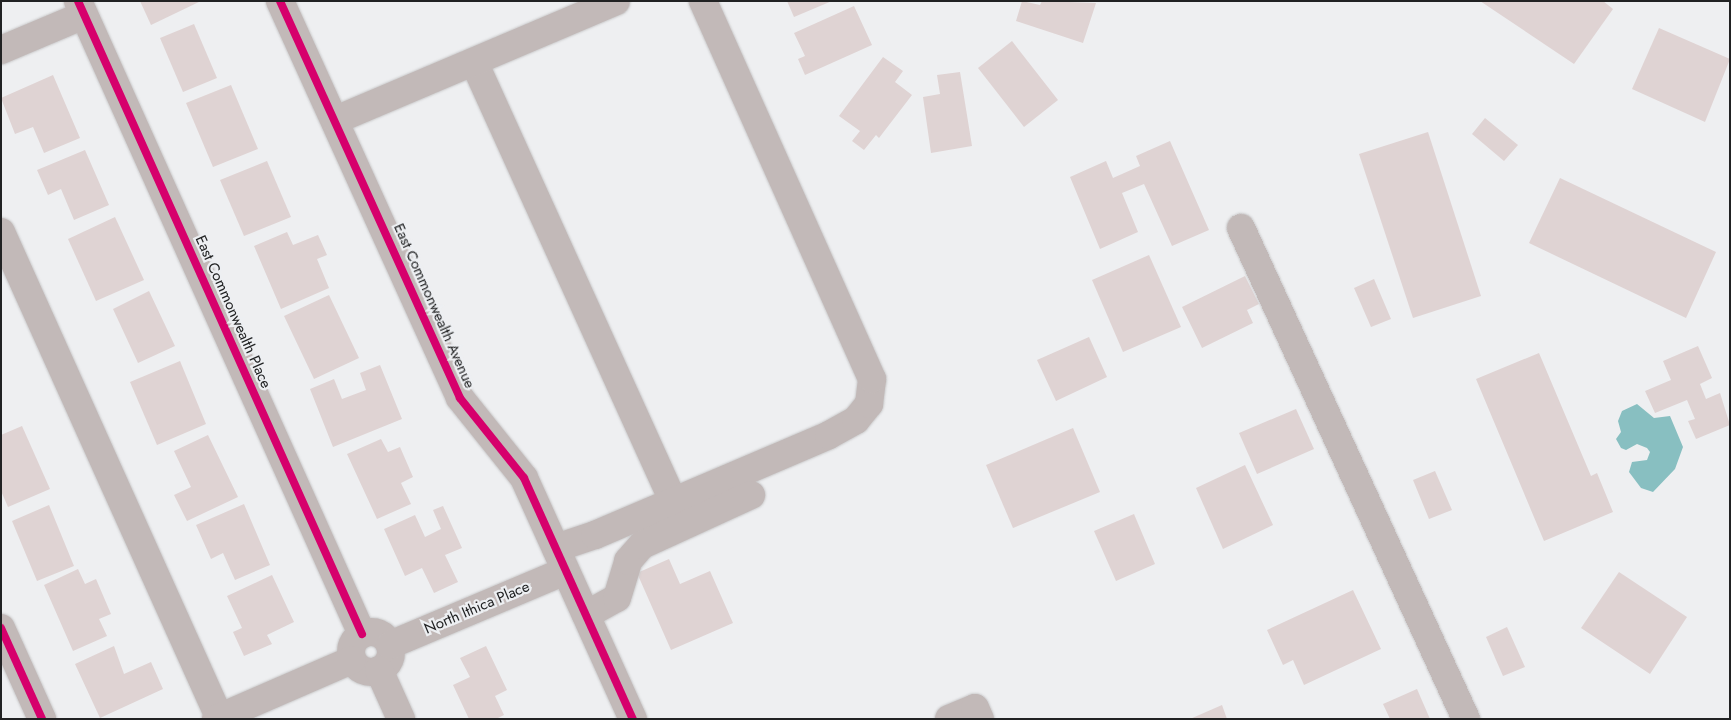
<!DOCTYPE html>
<html>
<head>
<meta charset="utf-8">
<style>
	body { margin:0 }
	#map { position:relative; width:1731px; height:720px; overflow:hidden; background:#eeeff1; font-family:Jost,sans-serif }
	div>[style] { position:absolute }
	.water>* { inset:0; background:#88bfc1 }
	.building>* { inset:0; background:#dfd3d3 }
	.roads { filter:drop-shadow(0 0 1px #cacacb) drop-shadow(0 0 1px #cacacb) }
	.minor>* { height:28px; margin:-14px; padding:0 14px; transform-origin:14px; border-radius:14px; background:#c2b9b8 }
	.minor>.ring { margin:-14px; padding:0; box-sizing:content-box; background:none; border:28px solid #c2b9b8; border-radius:50% }
	.cycleway>* { height:8px; margin:-4px; padding:0 4px; transform-origin:4px; border-radius:4px; background:#d6006c }
	span { translate:-50% -50%; white-space:nowrap; text-align:center; line-height:1.15; -webkit-text-stroke:4.5px #edeff2; paint-order:stroke }
	.street-label { font-size:15px; color:#212223 }
	.frame { position:absolute; inset:0; border:2px solid #212223; pointer-events:none }
</style>
</head>
<body>
<div id="map">
	<div class="water">
		<div style="clip-path:polygon(1637px 404px,1654px 418px,1670px 416px,1683px 447px,1675px 469px,1653px 492px,1641px 488px,1629px 472px,1632px 462px,1647px 460px,1650px 452px,1647px 448px,1637px 444px,1626px 450px,1621px 448px,1616px 439px,1621px 432px,1618px 421px,1622px 411px)"></div>
	</div>
	<div class="building">
		<div style="clip-path:polygon(140px 1px,201px 1px,151px 25px)"></div>
		<div style="clip-path:polygon(787px 1px,832px 1px,794px 17px)"></div>
		<div style="clip-path:polygon(1022px 1px,1040px 5px,1042px 1px,1096px 3px,1083px 43px,1016px 21px)"></div>
		<div style="clip-path:polygon(1480px 1px,1603px 1px,1613px 9px,1574px 64px)"></div>
		<div style="clip-path:polygon(854px 6px,872px 45px,805px 75px,798px 59px,805px 56px,794px 33px)"></div>
		<div style="clip-path:polygon(194px 24px,217px 78px,183px 92px,160px 38px)"></div>
		<div style="clip-path:polygon(1659px 28px,1730px 59px,1705px 122px,1632px 89px)"></div>
		<div style="clip-path:polygon(1012px 41px,1058px 100px,1024px 127px,978px 68px)"></div>
		<div style="clip-path:polygon(883px 57px,903px 71px,895px 82px,912px 95px,879px 138px,876px 135px,864px 150px,852px 141px,860px 131px,839px 116px)"></div>
		<div style="clip-path:polygon(960px 72px,972px 146px,931px 153px,923px 97px,940px 94px,937px 75px)"></div>
		<div style="clip-path:polygon(53px 75px,80px 138px,44px 153px,33px 127px,15px 134px,1px 98px)"></div>
		<div style="clip-path:polygon(231px 85px,258px 149px,213px 167px,186px 103px)"></div>
		<div style="clip-path:polygon(1485px 118px,1518px 145px,1504px 161px,1472px 134px)"></div>
		<div style="clip-path:polygon(1428px 132px,1481px 296px,1413px 318px,1359px 154px)"></div>
		<div style="clip-path:polygon(1170px 141px,1209px 230px,1172px 246px,1144px 184px,1122px 193px,1138px 232px,1100px 249px,1070px 177px,1106px 161px,1113px 178px,1140px 166px,1136px 156px)"></div>
		<div style="clip-path:polygon(85px 150px,109px 205px,74px 220px,61px 189px,48px 195px,37px 170px)"></div>
		<div style="clip-path:polygon(267px 161px,291px 217px,244px 236px,220px 180px)"></div>
		<div style="clip-path:polygon(1560px 178px,1716px 252px,1686px 318px,1529px 243px)"></div>
		<div style="clip-path:polygon(115px 217px,144px 280px,96px 301px,68px 239px)"></div>
		<div style="clip-path:polygon(287px 232px,293px 245px,318px 235px,327px 255px,317px 259px,329px 288px,281px 309px,254px 246px)"></div>
		<div style="clip-path:polygon(1149px 255px,1181px 327px,1123px 352px,1092px 280px)"></div>
		<div style="clip-path:polygon(1245px 276px,1259px 304px,1247px 310px,1253px 323px,1202px 348px,1182px 307px)"></div>
		<div style="clip-path:polygon(1374px 279px,1391px 319px,1371px 327px,1354px 288px)"></div>
		<div style="clip-path:polygon(149px 291px,175px 346px,138px 363px,113px 309px)"></div>
		<div style="clip-path:polygon(329px 295px,359px 358px,314px 379px,284px 316px)"></div>
		<div style="clip-path:polygon(1089px 337px,1107px 377px,1056px 401px,1037px 360px)"></div>
		<div style="clip-path:polygon(1698px 346px,1712px 378px,1700px 384px,1706px 399px,1720px 393px,1730px 425px,1696px 439px,1688px 421px,1695px 419px,1687px 400px,1655px 413px,1645px 391px,1671px 380px,1663px 361px)"></div>
		<div style="clip-path:polygon(1539px 353px,1591px 476px,1597px 473px,1613px 512px,1544px 541px,1476px 379px)"></div>
		<div style="clip-path:polygon(180px 361px,206px 424px,157px 445px,130px 382px)"></div>
		<div style="clip-path:polygon(380px 365px,402px 419px,333px 447px,310px 389px,334px 379px,342px 399px,366px 390px,360px 373px)"></div>
		<div style="clip-path:polygon(1296px 409px,1314px 449px,1257px 474px,1239px 433px)"></div>
		<div style="clip-path:polygon(22px 426px,50px 489px,8px 507px,1px 491px,1px 435px)"></div>
		<div style="clip-path:polygon(1073px 428px,1100px 492px,1013px 528px,986px 465px)"></div>
		<div style="clip-path:polygon(208px 435px,238px 497px,187px 521px,174px 495px,191px 487px,174px 451px)"></div>
		<div style="clip-path:polygon(381px 439px,388px 452px,400px 447px,413px 477px,401px 483px,411px 504px,377px 519px,347px 454px)"></div>
		<div style="clip-path:polygon(1245px 465px,1273px 525px,1223px 549px,1196px 488px)"></div>
		<div style="clip-path:polygon(1435px 471px,1452px 510px,1429px 519px,1413px 480px)"></div>
		<div style="clip-path:polygon(244px 504px,270px 565px,235px 580px,223px 553px,211px 559px,196px 525px)"></div>
		<div style="clip-path:polygon(49px 505px,74px 566px,37px 581px,12px 521px)"></div>
		<div style="clip-path:polygon(443px 506px,462px 548px,445px 555px,458px 582px,434px 593px,422px 568px,405px 576px,384px 529px,415px 515px,425px 537px,441px 529px,433px 510px)"></div>
		<div style="clip-path:polygon(1134px 514px,1155px 564px,1116px 581px,1094px 531px)"></div>
		<div style="clip-path:polygon(669px 559px,680px 584px,710px 571px,733px 623px,671px 650px,637px 573px)"></div>
		<div style="clip-path:polygon(78px 569px,85px 584px,96px 579px,111px 614px,99px 619px,107px 636px,73px 651px,44px 585px)"></div>
		<div style="clip-path:polygon(1619px 572px,1687px 617px,1650px 674px,1581px 628px)"></div>
		<div style="clip-path:polygon(272px 575px,294px 622px,267px 635px,272px 644px,244px 656px,233px 632px,242px 628px,227px 596px)"></div>
		<div style="clip-path:polygon(1353px 590px,1381px 649px,1304px 685px,1293px 660px,1283px 665px,1267px 630px)"></div>
		<div style="clip-path:polygon(1507px 627px,1525px 667px,1503px 676px,1486px 637px)"></div>
		<div style="clip-path:polygon(114px 646px,124px 674px,151px 662px,163px 689px,100px 718px,75px 664px)"></div>
		<div style="clip-path:polygon(486px 646px,507px 690px,495px 696px,504px 715px,496px 719px,469px 719px,453px 685px,470px 677px,460px 658px)"></div>
		<div style="clip-path:polygon(1417px 689px,1430px 719px,1390px 719px,1383px 704px)"></div>
		<div style="clip-path:polygon(1222px 705px,1227px 719px,1190px 719px)"></div>
	</div>
	<div class="roads">
		<div class="minor">
			<div style="left:78px;top:1px;width:694px;rotate:65.84deg"></div>
			<div style="left:280px;top:1px;width:436px;rotate:65.6deg"></div>
			<div style="left:460px;top:398px;width:102px;rotate:51.3deg"></div>
			<div style="left:524px;top:478px;width:265px;rotate:65.7deg"></div>
			<div style="left:1px;top:50px;width:90px;rotate:-22.9deg"></div>
			<div style="left:474px;top:62px;width:482px;rotate:65.6deg"></div>
			<div style="left:336px;top:120px;width:304px;rotate:-23deg"></div>
			<div style="left:1241px;top:228px;width:540px;rotate:65.38deg"></div>
			<div style="left:1px;top:232px;width:534px;rotate:65.79deg"></div>
			<div style="left:556px;top:548px;width:41px;rotate:-18.4deg"></div>
			<div style="left:595px;top:535px;width:254px;rotate:-23.1deg"></div>
			<div style="left:829px;top:435px;width:31px;rotate:-29deg"></div>
			<div style="left:856px;top:420px;width:21px;rotate:-51deg"></div>
			<div style="left:869px;top:404px;width:25px;rotate:-83deg"></div>
			<div style="left:872px;top:379px;width:414px;rotate:-114.1deg"></div>
			<div style="left:586px;top:615px;width:35px;rotate:-29deg"></div>
			<div style="left:617px;top:598px;width:39px;rotate:-73deg"></div>
			<div style="left:628px;top:561px;width:21px;rotate:-49deg"></div>
			<div style="left:642px;top:545px;width:120px;rotate:-24.6deg"></div>
			<div style="left:1px;top:628px;width:100px;rotate:65.7deg"></div>
			<div class="ring" style="left:351px;top:632px;width:12px;height:12px"></div>
			<div style="left:390px;top:645px;width:190px;rotate:-22.9deg"></div>
			<div style="left:379px;top:670px;width:54px;rotate:65.8deg"></div>
			<div style="left:216px;top:719px;width:148px;rotate:-23.5deg"></div>
			<div style="left:949px;top:719px;width:28px;rotate:-23deg"></div>
			<div style="left:975px;top:708px;width:12px;rotate:66deg"></div>
		</div>
	</div>
	<div class="cycleway">
		<div style="left:78px;top:1px;width:694px;rotate:65.84deg"></div>
		<div style="left:280px;top:1px;width:436px;rotate:65.6deg"></div>
		<div style="left:460px;top:398px;width:102px;rotate:51.3deg"></div>
		<div style="left:524px;top:478px;width:265px;rotate:65.7deg"></div>
		<div style="left:1px;top:628px;width:100px;rotate:65.7deg"></div>
	</div>
	<div class="street-label">
		<span style="left:434px;top:306px;rotate:66deg">East Commonwealth Avenue</span>
		<span style="left:233px;top:312px;rotate:66deg">East Commonwealth Place</span>
		<span style="left:477px;top:608px;rotate:-23deg">North Ithica Place</span>
	</div>
	<div class="frame"></div>
</div>
</body>
</html>
